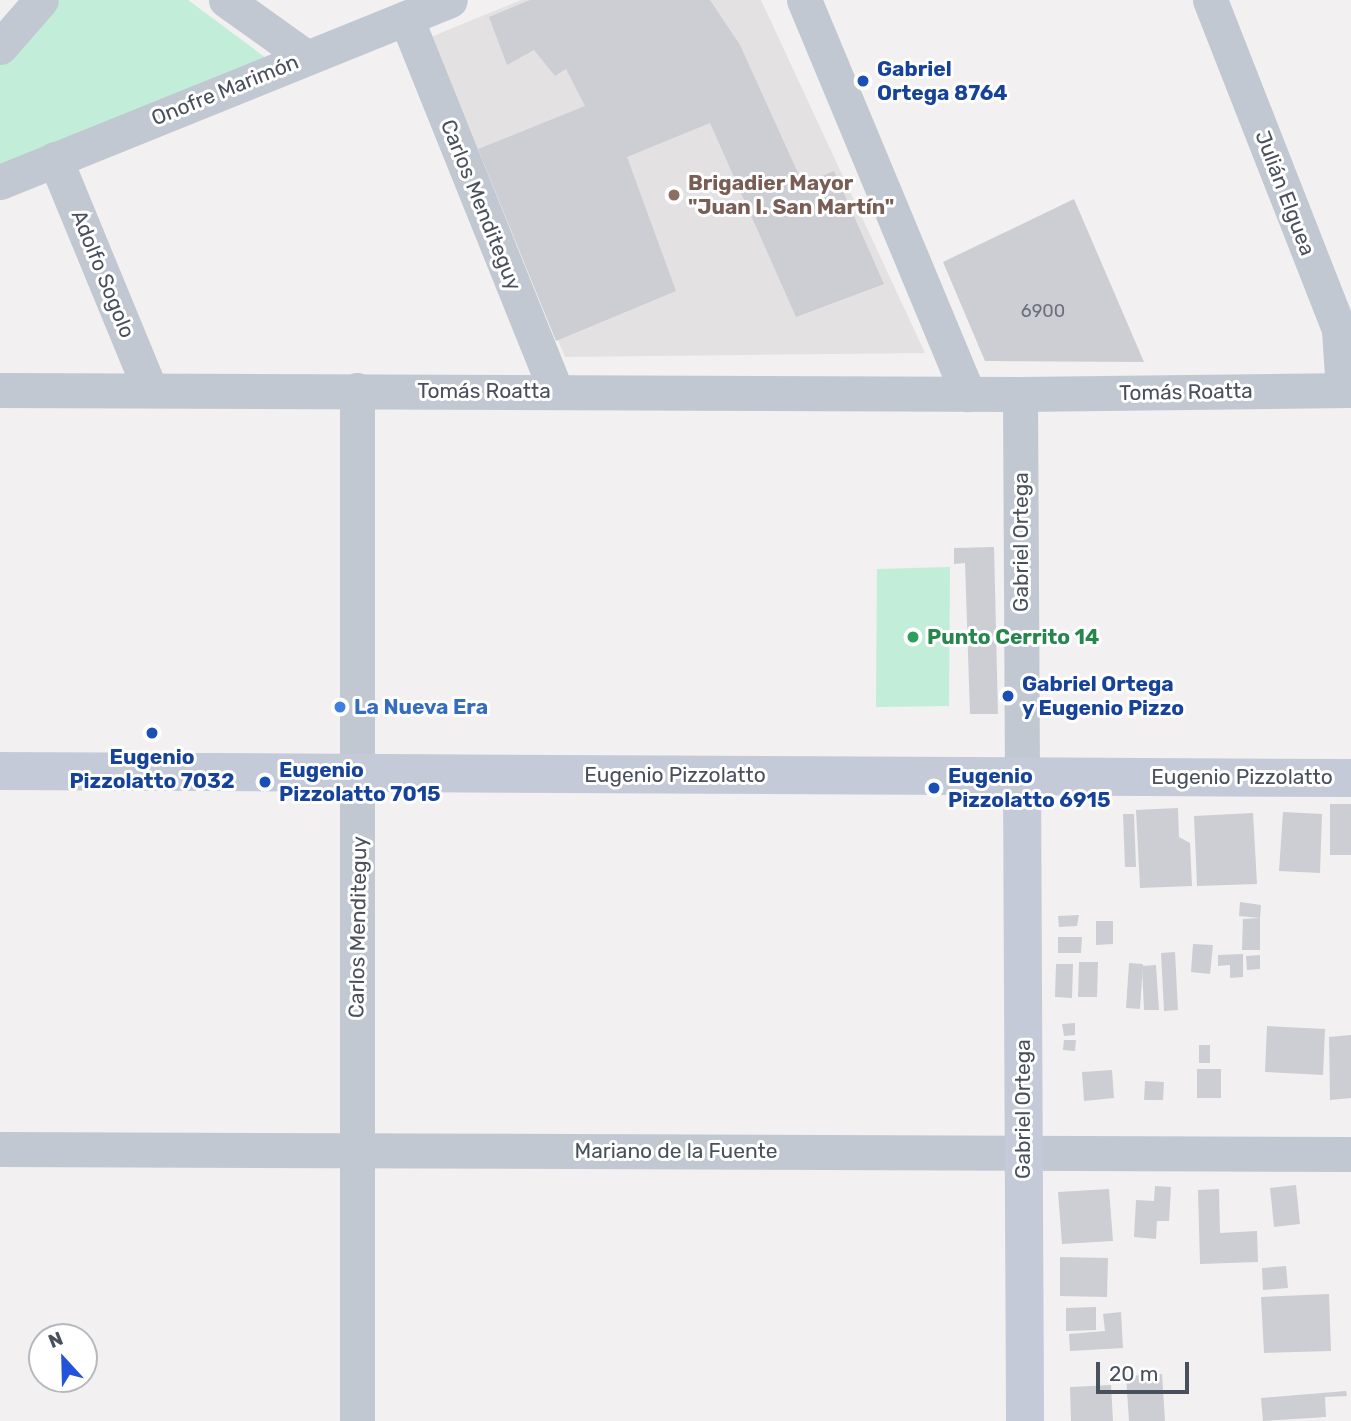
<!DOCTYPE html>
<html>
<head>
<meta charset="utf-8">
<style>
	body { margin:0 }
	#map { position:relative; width:1351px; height:1421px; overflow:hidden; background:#f2f0f0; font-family:Rubik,sans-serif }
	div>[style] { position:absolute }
	.education>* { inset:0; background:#e3e1e2 }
	.green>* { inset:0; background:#c1edd9 }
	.building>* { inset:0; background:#cdced4 }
	.minor>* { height:35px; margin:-17.5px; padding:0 17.5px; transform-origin:17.5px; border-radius:17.5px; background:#c1c8d1 }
	.secondary>* { height:38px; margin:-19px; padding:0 19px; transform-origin:19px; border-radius:19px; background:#c4cad8 }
	.dots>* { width:19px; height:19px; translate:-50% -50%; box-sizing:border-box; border:4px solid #fff; border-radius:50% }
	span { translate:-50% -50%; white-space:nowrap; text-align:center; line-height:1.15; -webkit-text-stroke:6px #fff; paint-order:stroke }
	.number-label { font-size:18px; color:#6a707b }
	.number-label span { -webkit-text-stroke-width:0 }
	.transit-label { font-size:21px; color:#164399; font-weight:700 }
	.left { translate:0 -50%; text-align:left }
	.street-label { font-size:21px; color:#49505d }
	.education-label { font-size:21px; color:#785e54; font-weight:700 }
	.leisure-label { font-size:21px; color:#27864d; font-weight:700 }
	.shop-label { font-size:21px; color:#366cbe; font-weight:700 }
	.north { position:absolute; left:28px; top:1323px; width:70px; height:70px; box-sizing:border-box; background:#fff; border:2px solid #b6b9be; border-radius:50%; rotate:338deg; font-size:19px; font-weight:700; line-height:28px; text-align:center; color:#49505d }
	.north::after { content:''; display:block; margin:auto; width:24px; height:32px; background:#2254db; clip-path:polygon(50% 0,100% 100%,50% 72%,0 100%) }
	.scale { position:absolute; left:1096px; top:1362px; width:93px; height:32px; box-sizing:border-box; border:4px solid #49505d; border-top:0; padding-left:9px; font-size:21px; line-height:24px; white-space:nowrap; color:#49505d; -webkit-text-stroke:5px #fff; paint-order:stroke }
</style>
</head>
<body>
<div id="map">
	<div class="education">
		<div style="clip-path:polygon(521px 0,761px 0,925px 353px,565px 357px,431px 37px)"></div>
	</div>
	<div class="green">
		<div style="clip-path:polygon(59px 0,188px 0,278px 67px,0 182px,0 64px)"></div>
		<div style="clip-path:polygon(950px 567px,949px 706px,876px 707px,877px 569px)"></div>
	</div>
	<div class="building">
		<div style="clip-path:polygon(530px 0,710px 0,740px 45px,803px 184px,834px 171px,884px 284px,796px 317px,710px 123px,627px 157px,676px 291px,556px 341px,478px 149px,585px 106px,566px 69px,555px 76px,534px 50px,507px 65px,489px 17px)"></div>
		<div style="clip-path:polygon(1074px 199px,1144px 362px,985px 361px,943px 262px)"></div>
		<div style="clip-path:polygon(994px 547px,998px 714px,970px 714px,965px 563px,954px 564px,954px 548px)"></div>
		<div style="clip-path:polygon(1330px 804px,1351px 804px,1351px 855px,1330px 855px)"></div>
		<div style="clip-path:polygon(1178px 808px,1179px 837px,1190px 843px,1192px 886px,1140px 888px,1136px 810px)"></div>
		<div style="clip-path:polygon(1283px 812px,1322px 814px,1320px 873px,1279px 871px)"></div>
		<div style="clip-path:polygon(1253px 813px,1257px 884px,1197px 886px,1194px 816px)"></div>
		<div style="clip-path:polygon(1123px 814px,1134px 814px,1136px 867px,1125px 867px)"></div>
		<div style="clip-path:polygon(1240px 902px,1261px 905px,1260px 918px,1239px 916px)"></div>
		<div style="clip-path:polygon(1079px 915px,1077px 926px,1059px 927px,1058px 916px)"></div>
		<div style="clip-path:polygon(1260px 918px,1260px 950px,1242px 950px,1243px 919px)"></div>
		<div style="clip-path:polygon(1096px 921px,1113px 921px,1113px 944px,1096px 945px)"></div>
		<div style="clip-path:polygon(1058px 937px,1082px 937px,1081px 953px,1058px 953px)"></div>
		<div style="clip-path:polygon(1193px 944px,1213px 945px,1210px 974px,1191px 972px)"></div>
		<div style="clip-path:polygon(1175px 952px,1178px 1010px,1164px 1011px,1161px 953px)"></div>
		<div style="clip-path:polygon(1243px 954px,1243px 977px,1230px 978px,1230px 965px,1218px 966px,1218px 955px)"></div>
		<div style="clip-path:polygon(1260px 955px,1260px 969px,1247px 970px,1246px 956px)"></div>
		<div style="clip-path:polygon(1079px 962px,1098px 962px,1097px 997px,1078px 997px)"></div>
		<div style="clip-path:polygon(1129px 963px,1143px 964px,1140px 1009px,1126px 1008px)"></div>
		<div style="clip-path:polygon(1056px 964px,1073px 964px,1072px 998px,1055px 997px)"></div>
		<div style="clip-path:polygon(1156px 965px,1159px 1010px,1144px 1010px,1142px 966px)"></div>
		<div style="clip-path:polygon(1075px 1023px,1075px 1035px,1064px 1036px,1062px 1024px)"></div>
		<div style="clip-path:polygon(1267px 1026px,1325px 1029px,1323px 1075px,1265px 1072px)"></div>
		<div style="clip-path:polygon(1351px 1035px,1351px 1098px,1330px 1100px,1329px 1037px)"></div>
		<div style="clip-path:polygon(1064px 1040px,1076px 1040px,1075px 1051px,1063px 1050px)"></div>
		<div style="clip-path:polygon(1199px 1045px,1210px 1045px,1210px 1063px,1199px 1063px)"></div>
		<div style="clip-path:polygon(1197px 1069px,1221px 1069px,1221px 1098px,1197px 1098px)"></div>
		<div style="clip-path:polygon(1112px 1070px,1114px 1098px,1084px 1101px,1082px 1072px)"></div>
		<div style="clip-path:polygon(1145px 1081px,1164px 1082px,1163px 1100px,1144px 1100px)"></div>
		<div style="clip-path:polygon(1296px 1185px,1300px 1224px,1274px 1227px,1270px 1188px)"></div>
		<div style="clip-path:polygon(1155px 1186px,1171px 1187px,1169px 1221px,1157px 1221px,1156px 1239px,1134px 1237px,1136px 1200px,1154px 1201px)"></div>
		<div style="clip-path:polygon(1109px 1189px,1113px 1241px,1062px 1244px,1058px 1192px)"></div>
		<div style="clip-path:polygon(1219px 1189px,1220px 1233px,1257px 1231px,1258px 1262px,1200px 1264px,1198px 1190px)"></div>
		<div style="clip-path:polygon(1060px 1257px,1108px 1258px,1107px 1297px,1060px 1296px)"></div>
		<div style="clip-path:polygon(1286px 1266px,1288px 1288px,1263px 1290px,1262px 1268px)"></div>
		<div style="clip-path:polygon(1329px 1294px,1331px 1351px,1264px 1353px,1261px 1297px)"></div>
		<div style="clip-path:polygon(1096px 1307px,1096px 1330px,1066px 1331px,1066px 1308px)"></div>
		<div style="clip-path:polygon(1121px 1312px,1123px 1348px,1070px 1351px,1069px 1334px,1105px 1331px,1103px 1314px)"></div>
		<div style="clip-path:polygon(1162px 1374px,1165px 1421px,1129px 1421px,1126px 1376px)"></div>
		<div style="clip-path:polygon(1111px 1385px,1113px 1421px,1071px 1421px,1070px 1387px)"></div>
		<div style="clip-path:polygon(1346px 1391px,1347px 1396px,1325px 1397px,1326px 1417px,1263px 1421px,1261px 1398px)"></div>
	</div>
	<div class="minor">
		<div style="left:226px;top:0;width:98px;rotate:35.5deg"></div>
		<div style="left:804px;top:0;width:427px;rotate:67.4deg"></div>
		<div style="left:1210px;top:0;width:354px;rotate:68.6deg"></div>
		<div style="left:1339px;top:330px;width:60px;rotate:86.2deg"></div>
		<div style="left:406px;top:18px;width:402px;rotate:68.1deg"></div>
		<div style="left:0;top:47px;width:62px;rotate:-48.9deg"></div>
		<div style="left:55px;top:159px;width:249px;rotate:67.6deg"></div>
		<div style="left:0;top:182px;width:485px;rotate:-22deg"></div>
		<div style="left:0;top:390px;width:1020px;rotate:0.22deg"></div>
		<div style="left:1020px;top:394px;width:331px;rotate:-0.7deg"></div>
		<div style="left:1020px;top:394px;width:383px;rotate:89.7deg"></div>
		<div style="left:0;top:1149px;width:1351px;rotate:0.21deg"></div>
		<div style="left:357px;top:1421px;width:1031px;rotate:-90deg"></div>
	</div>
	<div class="secondary">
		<div style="left:0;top:771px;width:1351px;rotate:0.3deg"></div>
		<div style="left:1022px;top:777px;width:644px;rotate:89.73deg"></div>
	</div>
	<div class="dots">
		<div style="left:863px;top:81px;background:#1a4fb4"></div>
		<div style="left:674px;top:195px;background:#8d6e63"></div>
		<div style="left:913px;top:637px;background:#2e9e5b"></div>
		<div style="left:1008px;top:696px;background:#1a4fb4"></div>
		<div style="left:340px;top:707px;background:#3f7fe0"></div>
		<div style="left:152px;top:733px;background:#1a4fb4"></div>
		<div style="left:265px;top:782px;background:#1a4fb4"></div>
		<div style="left:934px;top:788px;background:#1a4fb4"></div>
	</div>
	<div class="number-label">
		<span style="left:1043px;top:311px">6900</span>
	</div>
	<div class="transit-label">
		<span class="left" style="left:877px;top:81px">Gabriel<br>Ortega 8764</span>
		<span class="left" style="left:1022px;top:696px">Gabriel Ortega<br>y Eugenio Pizzo</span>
		<span style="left:152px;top:769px">Eugenio<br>Pizzolatto 7032</span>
		<span class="left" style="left:279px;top:782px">Eugenio<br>Pizzolatto 7015</span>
		<span class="left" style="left:948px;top:788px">Eugenio<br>Pizzolatto 6915</span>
	</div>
	<div class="street-label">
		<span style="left:225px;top:90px;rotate:-22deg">Onofre Marimón</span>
		<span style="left:1285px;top:193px;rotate:69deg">Julián Elguea</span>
		<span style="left:481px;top:205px;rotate:68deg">Carlos Menditeguy</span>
		<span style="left:103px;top:274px;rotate:68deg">Adolfo Sogolo</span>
		<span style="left:484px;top:391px">Tomás Roatta</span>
		<span style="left:1186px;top:392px;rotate:-1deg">Tomás Roatta</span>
		<span style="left:1021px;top:542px;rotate:-90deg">Gabriel Ortega</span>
		<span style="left:675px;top:775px">Eugenio Pizzolatto</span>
		<span style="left:1242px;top:777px">Eugenio Pizzolatto</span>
		<span style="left:358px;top:927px;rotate:-89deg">Carlos Menditeguy</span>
		<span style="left:1023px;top:1109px;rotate:-90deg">Gabriel Ortega</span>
		<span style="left:676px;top:1151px">Mariano de la Fuente</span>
	</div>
	<div class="education-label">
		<span class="left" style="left:688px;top:195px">Brigadier Mayor<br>"Juan I. San Martín"</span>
	</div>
	<div class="leisure-label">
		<span class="left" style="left:927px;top:637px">Punto Cerrito 14</span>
	</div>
	<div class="shop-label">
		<span class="left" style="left:354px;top:707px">La Nueva Era</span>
	</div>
	<div class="north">N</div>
	<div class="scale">20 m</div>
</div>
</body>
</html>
